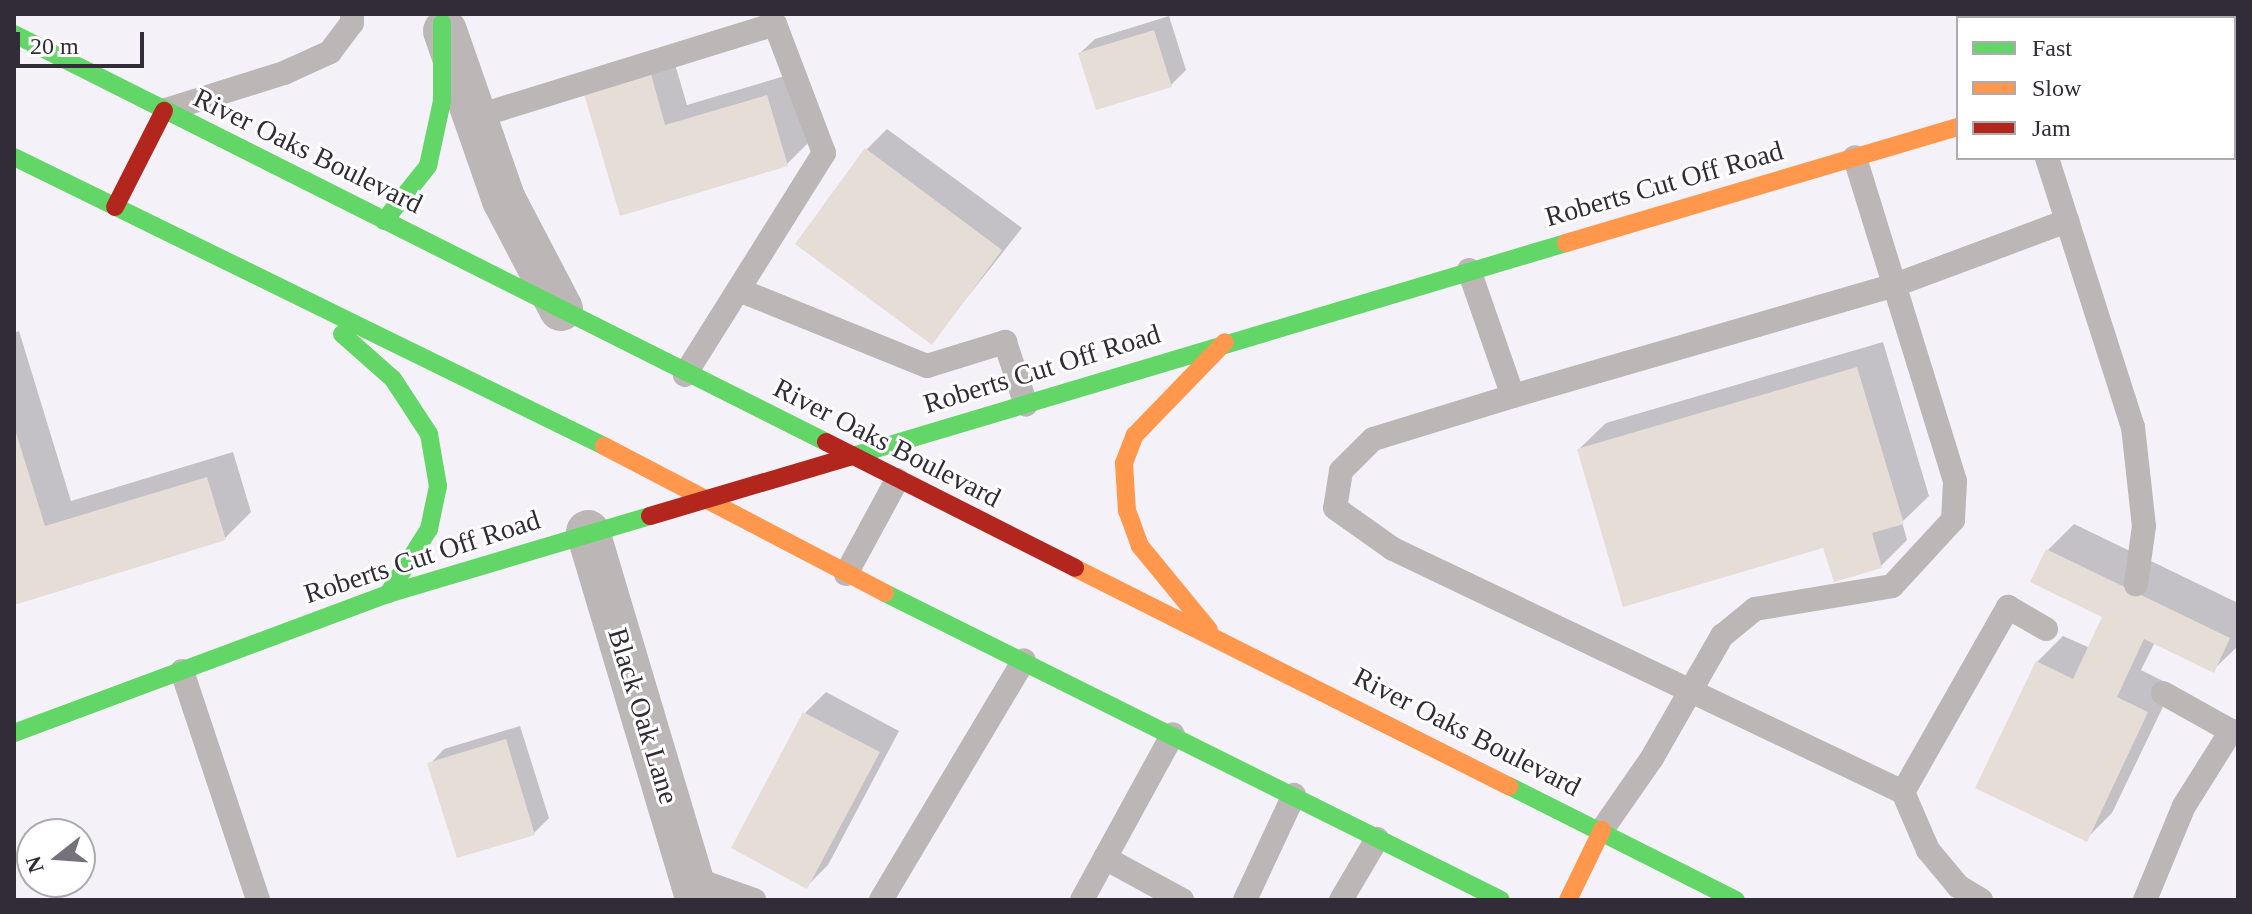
<!DOCTYPE html>
<html>
<head>
<meta charset="utf-8">
<style>
	body { margin:0 }
	#map { position:relative; width:2252px; height:914px; overflow:hidden; background:#f4f1f8; font-family:"Times New Roman",serif }
	div>[style] { position:absolute }
	.shadow>* { inset:0; background:#0003 }
	.building>* { inset:0; background:#e6ddd6 }
	.lane>* { height:24px; margin:-12px; padding:0 12px; transform-origin:12px; border-radius:12px; background:#bcb7b6 }
	.street>* { height:44px; margin:-22px; padding:0 22px; transform-origin:22px; border-radius:22px; background:#bcb7b6 }
	.fast>* { height:18px; margin:-9px; padding:0 9px; transform-origin:9px; border-radius:9px; background:#63d668 }
	.slow>* { height:18px; margin:-9px; padding:0 9px; transform-origin:9px; border-radius:9px; background:#ff974d }
	.jam>* { height:18px; margin:-9px; padding:0 9px; transform-origin:9px; border-radius:9px; background:#b3261e }
	span { translate:-50% -50%; white-space:nowrap; text-align:center; line-height:1.15; -webkit-text-stroke:6px #fff; paint-order:stroke }
	.street-label { font-size:28px; color:#322c38 }
	.frame { position:absolute; inset:0; border:16px solid #322c38; pointer-events:none }
	.legend { position:absolute; left:1956px; top:16px; width:280px; height:144px; box-sizing:border-box; background:#fff; border:2px solid #adabaf; margin:0; padding:10px 14px; list-style:none; font-size:24px; color:#322c38 }
	.legend li { display:flex; align-items:center; gap:16px; height:40px }
	.legend b { width:40px; border:2px solid #adabaf }
	.north { position:absolute; left:16px; top:818px; width:80px; height:80px; box-sizing:border-box; background:#fff; border:2px solid #adabaf; border-radius:50%; rotate:253deg; font-size:22px; font-weight:700; line-height:32px; text-align:center; color:#322c38 }
	.north::after { content:''; display:block; margin:auto; width:28px; height:36px; background:#76717b; clip-path:polygon(50% 0,100% 100%,50% 72%,0 100%) }
	.scale { position:absolute; left:16px; top:32px; width:128px; height:36px; box-sizing:border-box; border:4px solid #322c38; border-top:0; padding-left:10px; font-size:24px; line-height:28px; white-space:nowrap; color:#322c38; -webkit-text-stroke:6px #fff; paint-order:stroke }
</style>
</head>
<body>
<div id="map">
	<div class="shadow">
		<div style="clip-path:polygon(1169px 16px,1186px 70px,1171px 85px,1080px 53px,1095px 39px)"></div>
		<div style="clip-path:polygon(672px 54px,687px 105px,788px 75px,808px 143px,787px 164px,622px 214px,587px 94px)"></div>
		<div style="clip-path:polygon(887px 129px,1022px 228px,931px 343px,866px 150px)"></div>
		<div style="clip-path:polygon(19px 331px,71px 501px,233px 452px,251px 512px,225px 538px,14px 603px,14px 333px)"></div>
		<div style="clip-path:polygon(1883px 342px,1929px 496px,1902px 522px,1907px 540px,1881px 566px,1579px 449px,1606px 423px)"></div>
		<div style="clip-path:polygon(2074px 524px,2238px 603px,2238px 646px,2213px 670px,2155px 642px,2141px 670px,2173px 686px,2112px 813px,2086px 839px,2037px 662px,2063px 636px,2090px 648px,2105px 616px,2032px 581px,2048px 550px)"></div>
		<div style="clip-path:polygon(826px 692px,899px 731px,828px 865px,807px 886px,734px 847px,805px 713px)"></div>
		<div style="clip-path:polygon(520px 726px,549px 818px,534px 833px,430px 764px,444px 749px)"></div>
	</div>
	<div class="building">
		<div style="clip-path:polygon(1154px 30px,1172px 87px,1096px 110px,1078px 53px)"></div>
		<div style="clip-path:polygon(651px 74px,665px 125px,767px 95px,788px 166px,620px 216px,584px 94px)"></div>
		<div style="clip-path:polygon(865px 148px,1002px 250px,932px 345px,795px 244px)"></div>
		<div style="clip-path:polygon(1857px 367px,1904px 524px,1872px 533px,1882px 568px,1834px 582px,1823px 548px,1623px 607px,1577px 449px)"></div>
		<div style="clip-path:polygon(14px 426px,45px 526px,207px 477px,226px 540px,14px 605px)"></div>
		<div style="clip-path:polygon(2046px 549px,2230px 638px,2214px 673px,2144px 639px,2117px 697px,2148px 712px,2087px 842px,1975px 788px,2036px 661px,2073px 679px,2102px 617px,2030px 582px)"></div>
		<div style="clip-path:polygon(803px 712px,880px 752px,807px 889px,731px 848px)"></div>
		<div style="clip-path:polygon(506px 739px,535px 835px,457px 858px,427px 763px)"></div>
	</div>
	<div class="lane">
		<div style="left:166px;top:110px;width:124px;rotate:-17.4deg"></div>
		<div style="left:284px;top:73px;width:51px;rotate:-24.5deg"></div>
		<div style="left:330px;top:52px;width:36px;rotate:-53deg"></div>
		<div style="left:352px;top:23px;width:9px;rotate:-90deg"></div>
		<div style="left:475px;top:117px;width:314px;rotate:-17.2deg"></div>
		<div style="left:775px;top:24px;width:138px;rotate:69.2deg"></div>
		<div style="left:824px;top:153px;width:262px;rotate:122.1deg"></div>
		<div style="left:2047px;top:158px;width:282px;rotate:72.3deg"></div>
		<div style="left:2133px;top:427px;width:100px;rotate:83.7deg"></div>
		<div style="left:2144px;top:526px;width:59px;rotate:97.9deg"></div>
		<div style="left:1469px;top:270px;width:133px;rotate:70.8deg"></div>
		<div style="left:1513px;top:396px;width:398px;rotate:-16.2deg"></div>
		<div style="left:1895px;top:285px;width:184px;rotate:-20.4deg"></div>
		<div style="left:739px;top:290px;width:203px;rotate:22deg"></div>
		<div style="left:927px;top:366px;width:82px;rotate:-17.1deg"></div>
		<div style="left:1005px;top:342px;width:66px;rotate:71.6deg"></div>
		<div style="left:1513px;top:396px;width:146px;rotate:162.9deg"></div>
		<div style="left:1373px;top:439px;width:45px;rotate:135deg"></div>
		<div style="left:1341px;top:471px;width:37px;rotate:99deg"></div>
		<div style="left:1335px;top:508px;width:71px;rotate:35.3deg"></div>
		<div style="left:1393px;top:549px;width:565px;rotate:25.48deg"></div>
		<div style="left:846px;top:574px;width:107px;rotate:-61.5deg"></div>
		<div style="left:182px;top:671px;width:241px;rotate:71.6deg"></div>
		<div style="left:1602px;top:830px;width:88px;rotate:-55.2deg"></div>
		<div style="left:1652px;top:758px;width:141px;rotate:-60.2deg"></div>
		<div style="left:1722px;top:636px;width:43px;rotate:-39.3deg"></div>
		<div style="left:1755px;top:609px;width:139px;rotate:-9.5deg"></div>
		<div style="left:1892px;top:586px;width:90px;rotate:-47.3deg"></div>
		<div style="left:1953px;top:520px;width:39px;rotate:-87deg"></div>
		<div style="left:1955px;top:481px;width:339px;rotate:-107.2deg"></div>
		<div style="left:1105px;top:858px;width:88px;rotate:28.6deg"></div>
		<div style="left:692px;top:878px;width:66px;rotate:19.5deg"></div>
		<div style="left:881px;top:900px;width:279px;rotate:-59.2deg"></div>
		<div style="left:1082px;top:900px;width:189px;rotate:-61.3deg"></div>
		<div style="left:1245px;top:900px;width:116px;rotate:-65deg"></div>
		<div style="left:1341px;top:900px;width:71px;rotate:-59.5deg"></div>
		<div style="left:1981px;top:900px;width:27px;rotate:-149deg"></div>
		<div style="left:1958px;top:886px;width:47px;rotate:-129.8deg"></div>
		<div style="left:1928px;top:850px;width:63px;rotate:-113.3deg"></div>
		<div style="left:1903px;top:792px;width:213px;rotate:-60.4deg"></div>
		<div style="left:2008px;top:607px;width:44px;rotate:30.1deg"></div>
		<div style="left:2145px;top:900px;width:102px;rotate:-67.5deg"></div>
		<div style="left:2184px;top:806px;width:89px;rotate:-57.9deg"></div>
		<div style="left:2231px;top:731px;width:78px;rotate:-150.8deg"></div>
	</div>
	<div class="street">
		<div style="left:445px;top:31px;width:179px;rotate:70.8deg"></div>
		<div style="left:504px;top:200px;width:123px;rotate:62.4deg"></div>
		<div style="left:588px;top:532px;width:384px;rotate:73.4deg"></div>
	</div>
	<div class="fast">
		<div style="left:14px;top:34px;width:909px;rotate:26.68deg"></div>
		<div style="left:2234px;top:46px;width:4px;rotate:-14deg"></div>
		<div style="left:14px;top:157px;width:657px;rotate:26.1deg"></div>
		<div style="left:384px;top:221px;width:70px;rotate:-51.3deg"></div>
		<div style="left:428px;top:166px;width:66px;rotate:-77.8deg"></div>
		<div style="left:442px;top:101px;width:78px;rotate:-90deg"></div>
		<div style="left:342px;top:334px;width:68px;rotate:41.4deg"></div>
		<div style="left:393px;top:379px;width:66px;rotate:56.8deg"></div>
		<div style="left:429px;top:434px;width:53px;rotate:80.2deg"></div>
		<div style="left:438px;top:486px;width:44px;rotate:101.8deg"></div>
		<div style="left:429px;top:529px;width:77px;rotate:122.2deg"></div>
		<div style="left:849px;top:457px;width:748px;rotate:-16.62deg"></div>
		<div style="left:885px;top:593px;width:688px;rotate:26.49deg"></div>
		<div style="left:14px;top:733px;width:399px;rotate:-20.4deg"></div>
		<div style="left:388px;top:594px;width:273px;rotate:-16.6deg"></div>
		<div style="left:1509px;top:786px;width:254px;rotate:26.7deg"></div>
	</div>
	<div class="slow">
		<div style="left:1566px;top:243px;width:409px;rotate:-16.5deg"></div>
		<div style="left:604px;top:446px;width:317px;rotate:27.6deg"></div>
		<div style="left:1075px;top:568px;width:486px;rotate:26.7deg"></div>
		<div style="left:1209px;top:630px;width:109px;rotate:-129.4deg"></div>
		<div style="left:1140px;top:546px;width:37px;rotate:-110deg"></div>
		<div style="left:1127px;top:511px;width:48px;rotate:-93.6deg"></div>
		<div style="left:1124px;top:463px;width:30px;rotate:-69deg"></div>
		<div style="left:1135px;top:435px;width:129px;rotate:-45.9deg"></div>
		<div style="left:1568px;top:900px;width:78px;rotate:-64.1deg"></div>
	</div>
	<div class="jam">
		<div style="left:115px;top:207px;width:108px;rotate:-63deg"></div>
		<div style="left:826px;top:442px;width:279px;rotate:26.8deg"></div>
		<div style="left:650px;top:516px;width:208px;rotate:-16.5deg"></div>
	</div>
	<div class="street-label">
		<span style="left:308px;top:151px;rotate:26deg">River Oaks Boulevard</span>
		<span style="left:1664px;top:184px;rotate:-16deg">Roberts Cut Off Road</span>
		<span style="left:1042px;top:369px;rotate:-17deg">Roberts Cut Off Road</span>
		<span style="left:887px;top:443px;rotate:27deg">River Oaks Boulevard</span>
		<span style="left:422px;top:557px;rotate:-18deg">Roberts Cut Off Road</span>
		<span style="left:643px;top:716px;rotate:73deg">Black Oak Lane</span>
		<span style="left:1467px;top:732px;rotate:27deg">River Oaks Boulevard</span>
	</div>
	<div class="frame"></div>
	<ul class="legend">
	<li><b style="height:10px;background:#63d668"></b>Fast</li>
	<li><b style="height:10px;background:#ff974d"></b>Slow</li>
	<li><b style="height:10px;background:#b3261e"></b>Jam</li>
	</ul>
	<div class="north">N</div>
	<div class="scale">20 m</div>
</div>
</body>
</html>
